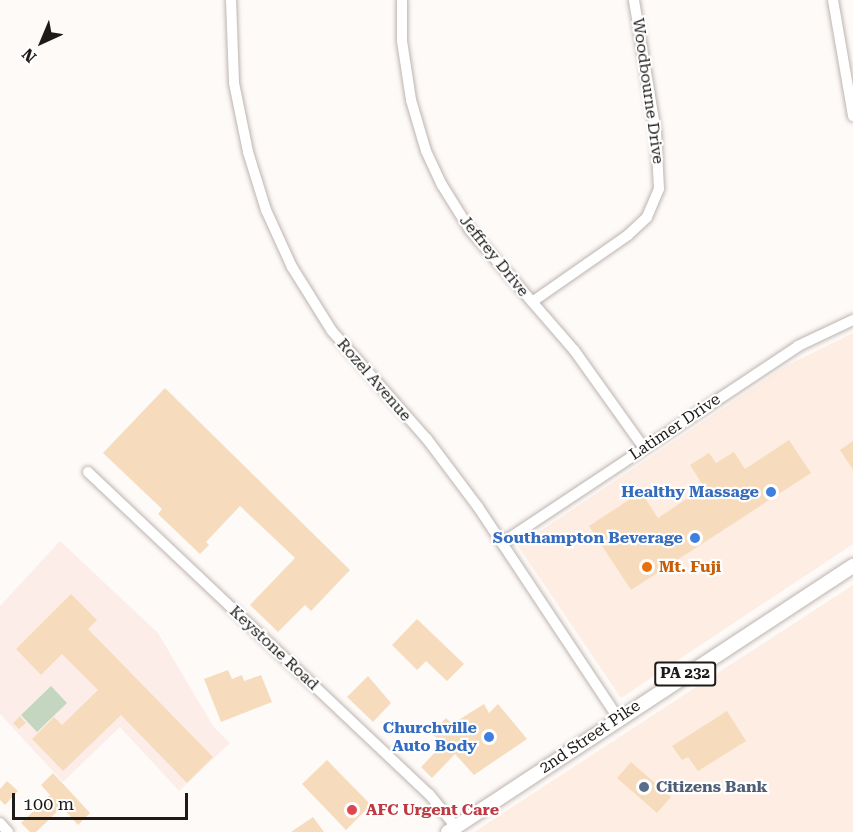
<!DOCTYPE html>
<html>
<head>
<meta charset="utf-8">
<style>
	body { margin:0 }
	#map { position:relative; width:853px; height:832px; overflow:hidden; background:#fefaf8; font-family:"Roboto Serif",serif }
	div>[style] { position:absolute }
	.built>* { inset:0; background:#feede3 }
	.education>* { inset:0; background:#fdede9 }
	.green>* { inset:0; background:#c5d6c0 }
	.building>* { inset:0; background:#f6dcbc }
	.roads { filter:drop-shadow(0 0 2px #bdb4af) drop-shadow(0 0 2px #bdb4af) }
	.minor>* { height:10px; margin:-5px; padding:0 5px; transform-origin:5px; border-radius:5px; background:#fff }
	.major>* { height:14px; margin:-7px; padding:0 7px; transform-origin:7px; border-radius:7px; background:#fff }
	.dots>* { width:16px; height:16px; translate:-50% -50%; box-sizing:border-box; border:3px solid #fff; border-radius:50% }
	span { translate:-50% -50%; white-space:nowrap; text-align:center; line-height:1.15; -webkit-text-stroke:4.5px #fff; paint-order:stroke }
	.shield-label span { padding:2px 4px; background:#fff; border:2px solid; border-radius:4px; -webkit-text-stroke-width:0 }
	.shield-label { font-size:15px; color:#1d1a18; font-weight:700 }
	.street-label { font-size:16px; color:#1d1a18 }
	.shop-label { font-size:16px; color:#366cbe; font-weight:700 }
	.right { translate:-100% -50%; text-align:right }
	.food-label { font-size:16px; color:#c56008; font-weight:700 }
	.left { translate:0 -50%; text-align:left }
	.service-label { font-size:16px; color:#4e5e75; font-weight:700 }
	.health-label { font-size:16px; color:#be3a42; font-weight:700 }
	.north { position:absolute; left:12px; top:12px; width:60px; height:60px; -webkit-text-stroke:4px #fff; paint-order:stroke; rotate:224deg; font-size:16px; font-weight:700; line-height:24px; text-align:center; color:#1d1a18 }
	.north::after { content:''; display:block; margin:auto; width:21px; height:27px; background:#1d1a18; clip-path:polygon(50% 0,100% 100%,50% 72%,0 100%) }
	.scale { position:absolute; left:12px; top:793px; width:176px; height:27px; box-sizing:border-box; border:3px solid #1d1a18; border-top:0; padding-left:8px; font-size:18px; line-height:21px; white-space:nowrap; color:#1d1a18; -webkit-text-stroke:4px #fff; paint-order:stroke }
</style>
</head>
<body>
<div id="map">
	<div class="built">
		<div style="clip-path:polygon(853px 333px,853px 544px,621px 698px,518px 546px,786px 366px)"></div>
		<div style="clip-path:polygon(853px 585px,853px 832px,474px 832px,713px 676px)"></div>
	</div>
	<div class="education">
		<div style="clip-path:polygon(60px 541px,158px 633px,213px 726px,230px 743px,179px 791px,120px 727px,63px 782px,0 714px,0 606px)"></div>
	</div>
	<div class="green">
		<div style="clip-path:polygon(51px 686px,67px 703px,37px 732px,21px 715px)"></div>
	</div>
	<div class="building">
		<div style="clip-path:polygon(165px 388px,350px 570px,311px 611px,305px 605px,278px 632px,250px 605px,295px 558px,240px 506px,206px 542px,209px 545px,200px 554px,158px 514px,162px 509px,103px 453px)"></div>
		<div style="clip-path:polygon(789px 440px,811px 473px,631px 590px,589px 526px,641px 492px,658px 518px,704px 487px,690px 465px,709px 453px,716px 463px,734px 452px,745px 469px)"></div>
		<div style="clip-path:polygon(853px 441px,853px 470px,840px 450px)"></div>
		<div style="clip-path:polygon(71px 594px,97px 620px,88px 629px,213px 757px,187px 783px,121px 715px,63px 771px,32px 739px,54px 717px,62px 725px,98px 690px,62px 654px,41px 675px,16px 649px)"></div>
		<div style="clip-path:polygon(417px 619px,464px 664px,447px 681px,426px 661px,417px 670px,392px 645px)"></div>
		<div style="clip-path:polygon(228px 670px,232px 679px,242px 675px,244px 681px,261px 675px,272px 702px,221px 722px,204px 679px)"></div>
		<div style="clip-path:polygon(368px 676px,391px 703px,373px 722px,347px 697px)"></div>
		<div style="clip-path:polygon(484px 704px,489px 713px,498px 704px,527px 739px,474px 775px,455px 754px,432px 778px,421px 767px,443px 744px,431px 733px,446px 718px,452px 724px)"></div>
		<div style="clip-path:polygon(727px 711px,746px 741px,698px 771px,688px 757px,682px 760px,672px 746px)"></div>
		<div style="clip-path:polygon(20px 716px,26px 723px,19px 729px,13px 723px)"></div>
		<div style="clip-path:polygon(327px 760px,371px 805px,346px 830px,302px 784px)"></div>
		<div style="clip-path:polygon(631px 762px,671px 797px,657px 813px,617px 778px)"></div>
		<div style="clip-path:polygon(53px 773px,90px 813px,78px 825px,62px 807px,36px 832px,30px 832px,21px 823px,50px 795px,41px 785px)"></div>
		<div style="clip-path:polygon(7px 781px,18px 791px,5px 805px,0 800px,0 789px)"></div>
		<div style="clip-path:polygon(313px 817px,324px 832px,291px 832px)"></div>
	</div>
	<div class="roads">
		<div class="minor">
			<div style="left:231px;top:0;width:83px;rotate:87.9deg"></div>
			<div style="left:234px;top:83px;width:70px;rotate:78.5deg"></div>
			<div style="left:248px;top:152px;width:61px;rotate:72.8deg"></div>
			<div style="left:266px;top:210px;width:63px;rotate:65.5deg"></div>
			<div style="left:292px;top:267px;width:75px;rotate:58deg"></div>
			<div style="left:332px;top:331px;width:144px;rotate:48.7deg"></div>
			<div style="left:427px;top:439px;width:85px;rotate:53.1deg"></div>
			<div style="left:478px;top:507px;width:253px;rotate:56.4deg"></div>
			<div style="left:402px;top:0;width:41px;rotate:90deg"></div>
			<div style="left:402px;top:41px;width:60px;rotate:81.3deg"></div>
			<div style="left:411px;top:100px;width:53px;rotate:73.6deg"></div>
			<div style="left:426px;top:151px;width:38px;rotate:65deg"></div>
			<div style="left:442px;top:185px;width:53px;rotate:58.1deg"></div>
			<div style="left:470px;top:230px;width:159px;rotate:49.1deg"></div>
			<div style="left:574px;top:350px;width:120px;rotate:54.5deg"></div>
			<div style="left:833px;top:0;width:118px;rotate:80.2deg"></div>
			<div style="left:532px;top:302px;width:117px;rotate:-34.9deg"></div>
			<div style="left:628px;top:235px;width:26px;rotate:-43deg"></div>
			<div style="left:647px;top:217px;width:30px;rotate:-67deg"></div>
			<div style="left:659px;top:189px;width:57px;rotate:-93deg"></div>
			<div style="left:656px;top:132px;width:134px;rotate:-99.5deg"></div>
			<div style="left:88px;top:472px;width:469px;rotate:43.4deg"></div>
			<div style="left:429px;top:794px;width:43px;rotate:50.7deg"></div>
			<div style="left:502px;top:543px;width:356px;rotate:-33.6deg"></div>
			<div style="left:798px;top:346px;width:61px;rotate:-25.3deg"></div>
			<div style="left:0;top:823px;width:12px;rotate:48deg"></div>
		</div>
		<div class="major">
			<div style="left:448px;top:832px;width:485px;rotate:-33.3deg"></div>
		</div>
	</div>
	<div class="dots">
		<div style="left:771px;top:492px;background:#3f7fe0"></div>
		<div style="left:695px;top:538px;background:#3f7fe0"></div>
		<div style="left:647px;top:567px;background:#e8710a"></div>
		<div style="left:489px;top:737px;background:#3f7fe0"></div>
		<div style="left:644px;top:787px;background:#5c6f8a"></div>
		<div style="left:352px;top:810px;background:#e0444e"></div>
	</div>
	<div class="shield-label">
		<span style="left:685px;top:674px">PA 232</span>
	</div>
	<div class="street-label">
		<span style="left:648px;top:91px;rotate:82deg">Woodbourne Drive</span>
		<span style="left:494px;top:256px;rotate:51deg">Jeffrey Drive</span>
		<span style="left:374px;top:380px;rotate:49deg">Rozel Avenue</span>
		<span style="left:675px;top:427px;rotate:-34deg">Latimer Drive</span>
		<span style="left:274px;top:648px;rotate:43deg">Keystone Road</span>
		<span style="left:590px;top:737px;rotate:-34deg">2nd Street Pike</span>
	</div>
	<div class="shop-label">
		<span class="right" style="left:759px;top:492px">Healthy Massage</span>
		<span class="right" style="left:683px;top:538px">Southampton Beverage</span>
		<span class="right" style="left:477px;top:737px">Churchville<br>Auto Body</span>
	</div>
	<div class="food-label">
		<span class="left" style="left:659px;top:567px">Mt. Fuji</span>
	</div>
	<div class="service-label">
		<span class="left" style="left:656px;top:787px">Citizens Bank</span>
	</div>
	<div class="health-label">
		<span class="left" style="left:366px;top:810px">AFC Urgent Care</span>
	</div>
	<div class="north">N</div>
	<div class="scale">100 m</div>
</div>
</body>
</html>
